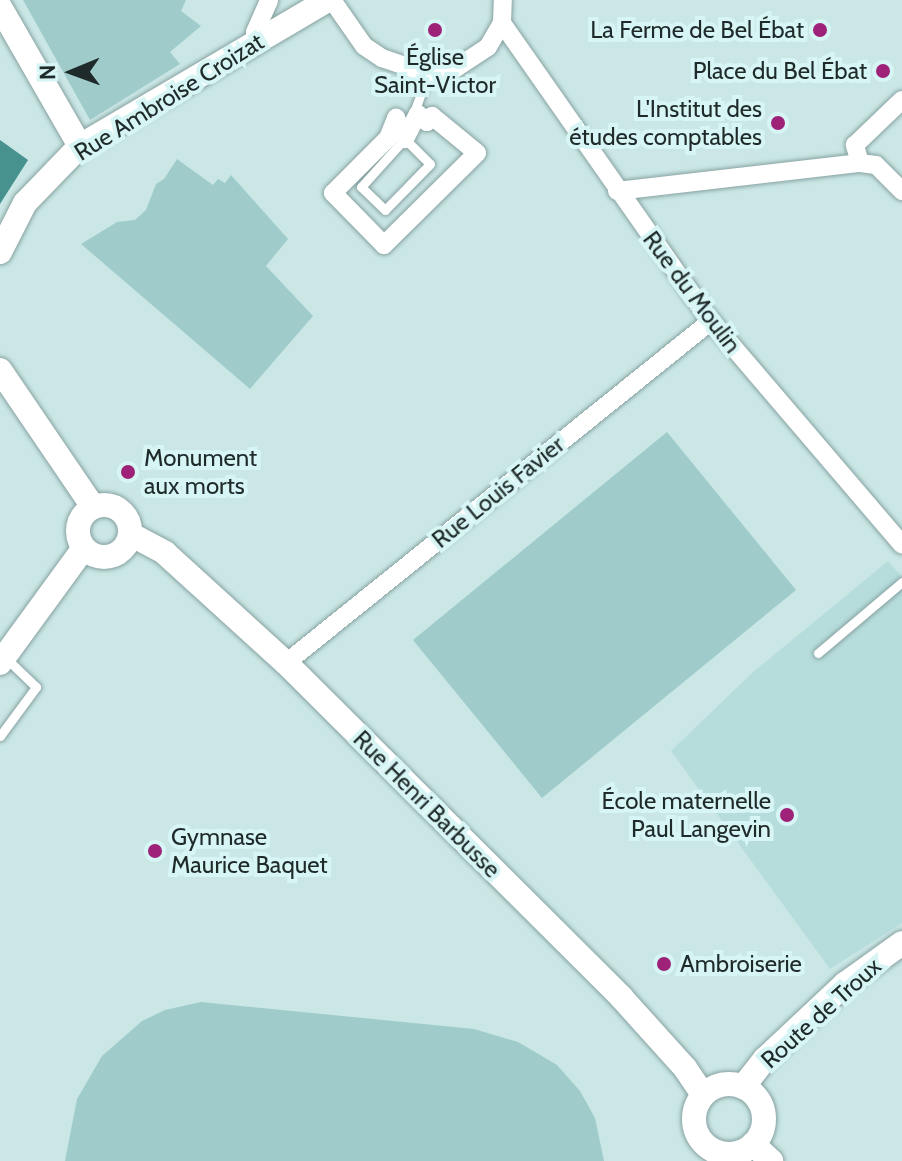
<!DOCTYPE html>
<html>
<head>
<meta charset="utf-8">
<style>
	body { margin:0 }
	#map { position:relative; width:902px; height:1161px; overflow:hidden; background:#cae7e6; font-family:Cabin,sans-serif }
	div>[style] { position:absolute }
	.built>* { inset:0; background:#b6dddc }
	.green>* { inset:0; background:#9fccca }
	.water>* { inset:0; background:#47918f }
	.roads { filter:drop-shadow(0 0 2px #87a2a1) drop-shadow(0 0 2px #87a2a1) }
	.lane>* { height:9px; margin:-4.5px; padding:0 4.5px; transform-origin:4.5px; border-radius:4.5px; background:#fff }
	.street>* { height:18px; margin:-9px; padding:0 9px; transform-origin:9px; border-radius:9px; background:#fff }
	.secondary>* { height:24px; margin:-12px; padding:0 12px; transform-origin:12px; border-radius:12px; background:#fff }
	.secondary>.ring { margin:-12px; padding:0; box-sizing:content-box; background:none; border:24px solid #fff; border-radius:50% }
	.dots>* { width:22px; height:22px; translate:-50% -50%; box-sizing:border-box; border:4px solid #d7f5f4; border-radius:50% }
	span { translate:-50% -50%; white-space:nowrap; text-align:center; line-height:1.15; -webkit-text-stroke:8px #d7f5f4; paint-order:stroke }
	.poi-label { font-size:24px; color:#1f2a2a }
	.right { translate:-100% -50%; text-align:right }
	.left { translate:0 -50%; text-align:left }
	.street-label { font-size:24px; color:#1f2a2a }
	.north { position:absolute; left:32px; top:32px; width:80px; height:80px; -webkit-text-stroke:6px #d7f5f4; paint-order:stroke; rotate:269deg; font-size:22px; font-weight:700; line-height:32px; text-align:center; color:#1f2a2a }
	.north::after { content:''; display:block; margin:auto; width:28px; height:36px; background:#1f2a2a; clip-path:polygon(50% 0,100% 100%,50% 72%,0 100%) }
</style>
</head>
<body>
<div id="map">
	<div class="built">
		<div style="clip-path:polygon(888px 561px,902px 577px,902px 923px,830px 969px,671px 751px,752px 673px)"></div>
	</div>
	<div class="green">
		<div style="clip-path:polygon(23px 0,186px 0,181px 11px,201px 26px,170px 52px,180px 64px,90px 120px)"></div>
		<div style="clip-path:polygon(177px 159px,213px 185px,218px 179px,225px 183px,231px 175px,288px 239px,266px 266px,313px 316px,250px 389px,81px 244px,117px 222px,135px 220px,146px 210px,156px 184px,164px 179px)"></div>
		<div style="clip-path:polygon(667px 432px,796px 590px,542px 798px,413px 640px)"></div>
		<div style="clip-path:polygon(201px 1002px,474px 1029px,518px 1042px,557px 1065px,580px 1091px,595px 1118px,604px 1161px,65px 1161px,77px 1099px,102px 1056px,142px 1021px,165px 1010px)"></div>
	</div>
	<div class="water">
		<div style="clip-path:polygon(0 140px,28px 160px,0 204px)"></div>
	</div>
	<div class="roads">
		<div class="lane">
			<div style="left:413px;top:115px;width:44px;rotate:-69.9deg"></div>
			<div style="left:405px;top:139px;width:35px;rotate:45deg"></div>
			<div style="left:430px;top:164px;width:64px;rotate:134.4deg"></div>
			<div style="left:385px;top:210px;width:33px;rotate:-136deg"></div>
			<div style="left:361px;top:187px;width:67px;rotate:-48deg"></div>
			<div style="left:818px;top:653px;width:110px;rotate:-40.2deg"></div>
			<div style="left:0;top:736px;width:61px;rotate:-53.7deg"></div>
			<div style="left:36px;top:687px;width:40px;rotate:-136deg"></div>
		</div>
		<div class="street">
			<div style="left:332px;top:0;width:56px;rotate:55.2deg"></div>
			<div style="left:364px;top:46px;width:22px;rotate:34deg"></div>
			<div style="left:382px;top:58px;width:49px;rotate:19.2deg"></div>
			<div style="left:428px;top:74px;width:19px"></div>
			<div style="left:447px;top:74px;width:49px;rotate:-33.4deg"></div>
			<div style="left:488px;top:47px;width:28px;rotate:-60deg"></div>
			<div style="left:502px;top:23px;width:23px;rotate:-88deg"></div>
			<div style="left:502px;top:23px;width:364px;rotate:55deg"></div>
			<div style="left:711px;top:321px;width:294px;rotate:49.5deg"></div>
			<div style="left:257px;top:42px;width:10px;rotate:-101deg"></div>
			<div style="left:255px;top:32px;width:35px;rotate:-66deg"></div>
			<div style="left:418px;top:114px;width:12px;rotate:42deg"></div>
			<div style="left:427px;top:122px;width:8px;rotate:-50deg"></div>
			<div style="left:432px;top:116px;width:58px;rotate:39.4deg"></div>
			<div style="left:477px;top:153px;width:131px;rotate:135.3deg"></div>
			<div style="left:384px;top:245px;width:73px;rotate:-134.4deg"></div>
			<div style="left:333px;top:193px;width:78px;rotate:-45deg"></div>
			<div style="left:388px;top:138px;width:22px;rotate:-68deg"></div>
			<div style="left:396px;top:118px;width:23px;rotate:67deg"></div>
			<div style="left:405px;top:139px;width:28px;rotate:-63deg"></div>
			<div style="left:860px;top:163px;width:19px;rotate:-106deg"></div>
			<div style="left:855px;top:145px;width:65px;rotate:-43.8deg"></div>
			<div style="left:617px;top:191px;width:245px;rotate:-6.6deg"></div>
			<div style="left:860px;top:163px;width:16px;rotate:7deg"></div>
			<div style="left:876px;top:165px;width:37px;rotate:45deg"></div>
			<div style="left:286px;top:663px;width:546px;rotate:-38.82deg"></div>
		</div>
		<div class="secondary">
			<div style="left:0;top:7px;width:160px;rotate:60.1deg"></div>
			<div style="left:0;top:252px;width:55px;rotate:-63deg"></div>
			<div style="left:25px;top:203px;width:79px;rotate:-46deg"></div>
			<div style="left:80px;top:146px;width:288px;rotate:-30.5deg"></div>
			<div style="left:0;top:370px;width:166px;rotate:55.8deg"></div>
			<div class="ring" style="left:78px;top:505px;width:28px;height:28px"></div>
			<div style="left:130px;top:534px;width:40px;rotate:28deg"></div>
			<div style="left:165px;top:553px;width:164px;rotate:42.3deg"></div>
			<div style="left:286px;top:663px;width:473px;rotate:44.9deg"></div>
			<div style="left:621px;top:997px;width:96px;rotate:48deg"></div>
			<div style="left:685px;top:1068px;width:32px;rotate:56deg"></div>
			<div style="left:0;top:663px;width:142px;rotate:-53.9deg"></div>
			<div class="ring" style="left:694px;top:1084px;width:46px;height:46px"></div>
			<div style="left:743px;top:1087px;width:36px;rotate:-52deg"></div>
			<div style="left:765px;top:1059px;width:110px;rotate:-43.2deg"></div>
			<div style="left:845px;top:984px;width:70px;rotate:-35.7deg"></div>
			<div style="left:753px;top:1144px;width:25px;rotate:43deg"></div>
		</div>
	</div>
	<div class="dots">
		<div style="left:435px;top:30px;background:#9e2278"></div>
		<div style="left:820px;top:30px;background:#9e2278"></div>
		<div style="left:883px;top:71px;background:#9e2278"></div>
		<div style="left:778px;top:123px;background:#9e2278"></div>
		<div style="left:128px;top:472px;background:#9e2278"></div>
		<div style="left:787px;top:815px;background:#9e2278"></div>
		<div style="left:155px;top:851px;background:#9e2278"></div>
		<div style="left:664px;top:964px;background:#9e2278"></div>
	</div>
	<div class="poi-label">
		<span class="right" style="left:804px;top:30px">La Ferme de Bel Ébat</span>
		<span style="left:435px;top:71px">Église<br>Saint-Victor</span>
		<span class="right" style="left:867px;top:71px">Place du Bel Ébat</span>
		<span class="right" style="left:762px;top:123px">L'Institut des<br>études comptables</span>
		<span class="left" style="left:144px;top:472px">Monument<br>aux morts</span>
		<span class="right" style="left:771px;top:815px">École maternelle<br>Paul Langevin</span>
		<span class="left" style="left:171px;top:851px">Gymnase<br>Maurice Baquet</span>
		<span class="left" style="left:680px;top:964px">Ambroiserie</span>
	</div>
	<div class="street-label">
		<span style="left:169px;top:97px;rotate:-32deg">Rue Ambroise Croizat</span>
		<span style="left:692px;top:292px;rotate:53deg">Rue du Moulin</span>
		<span style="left:498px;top:492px;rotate:-39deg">Rue Louis Favier</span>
		<span style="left:427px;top:804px;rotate:45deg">Rue Henri Barbusse</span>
		<span style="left:821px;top:1013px;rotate:-42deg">Route de Troux</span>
	</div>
	<div class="north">N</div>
</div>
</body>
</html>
